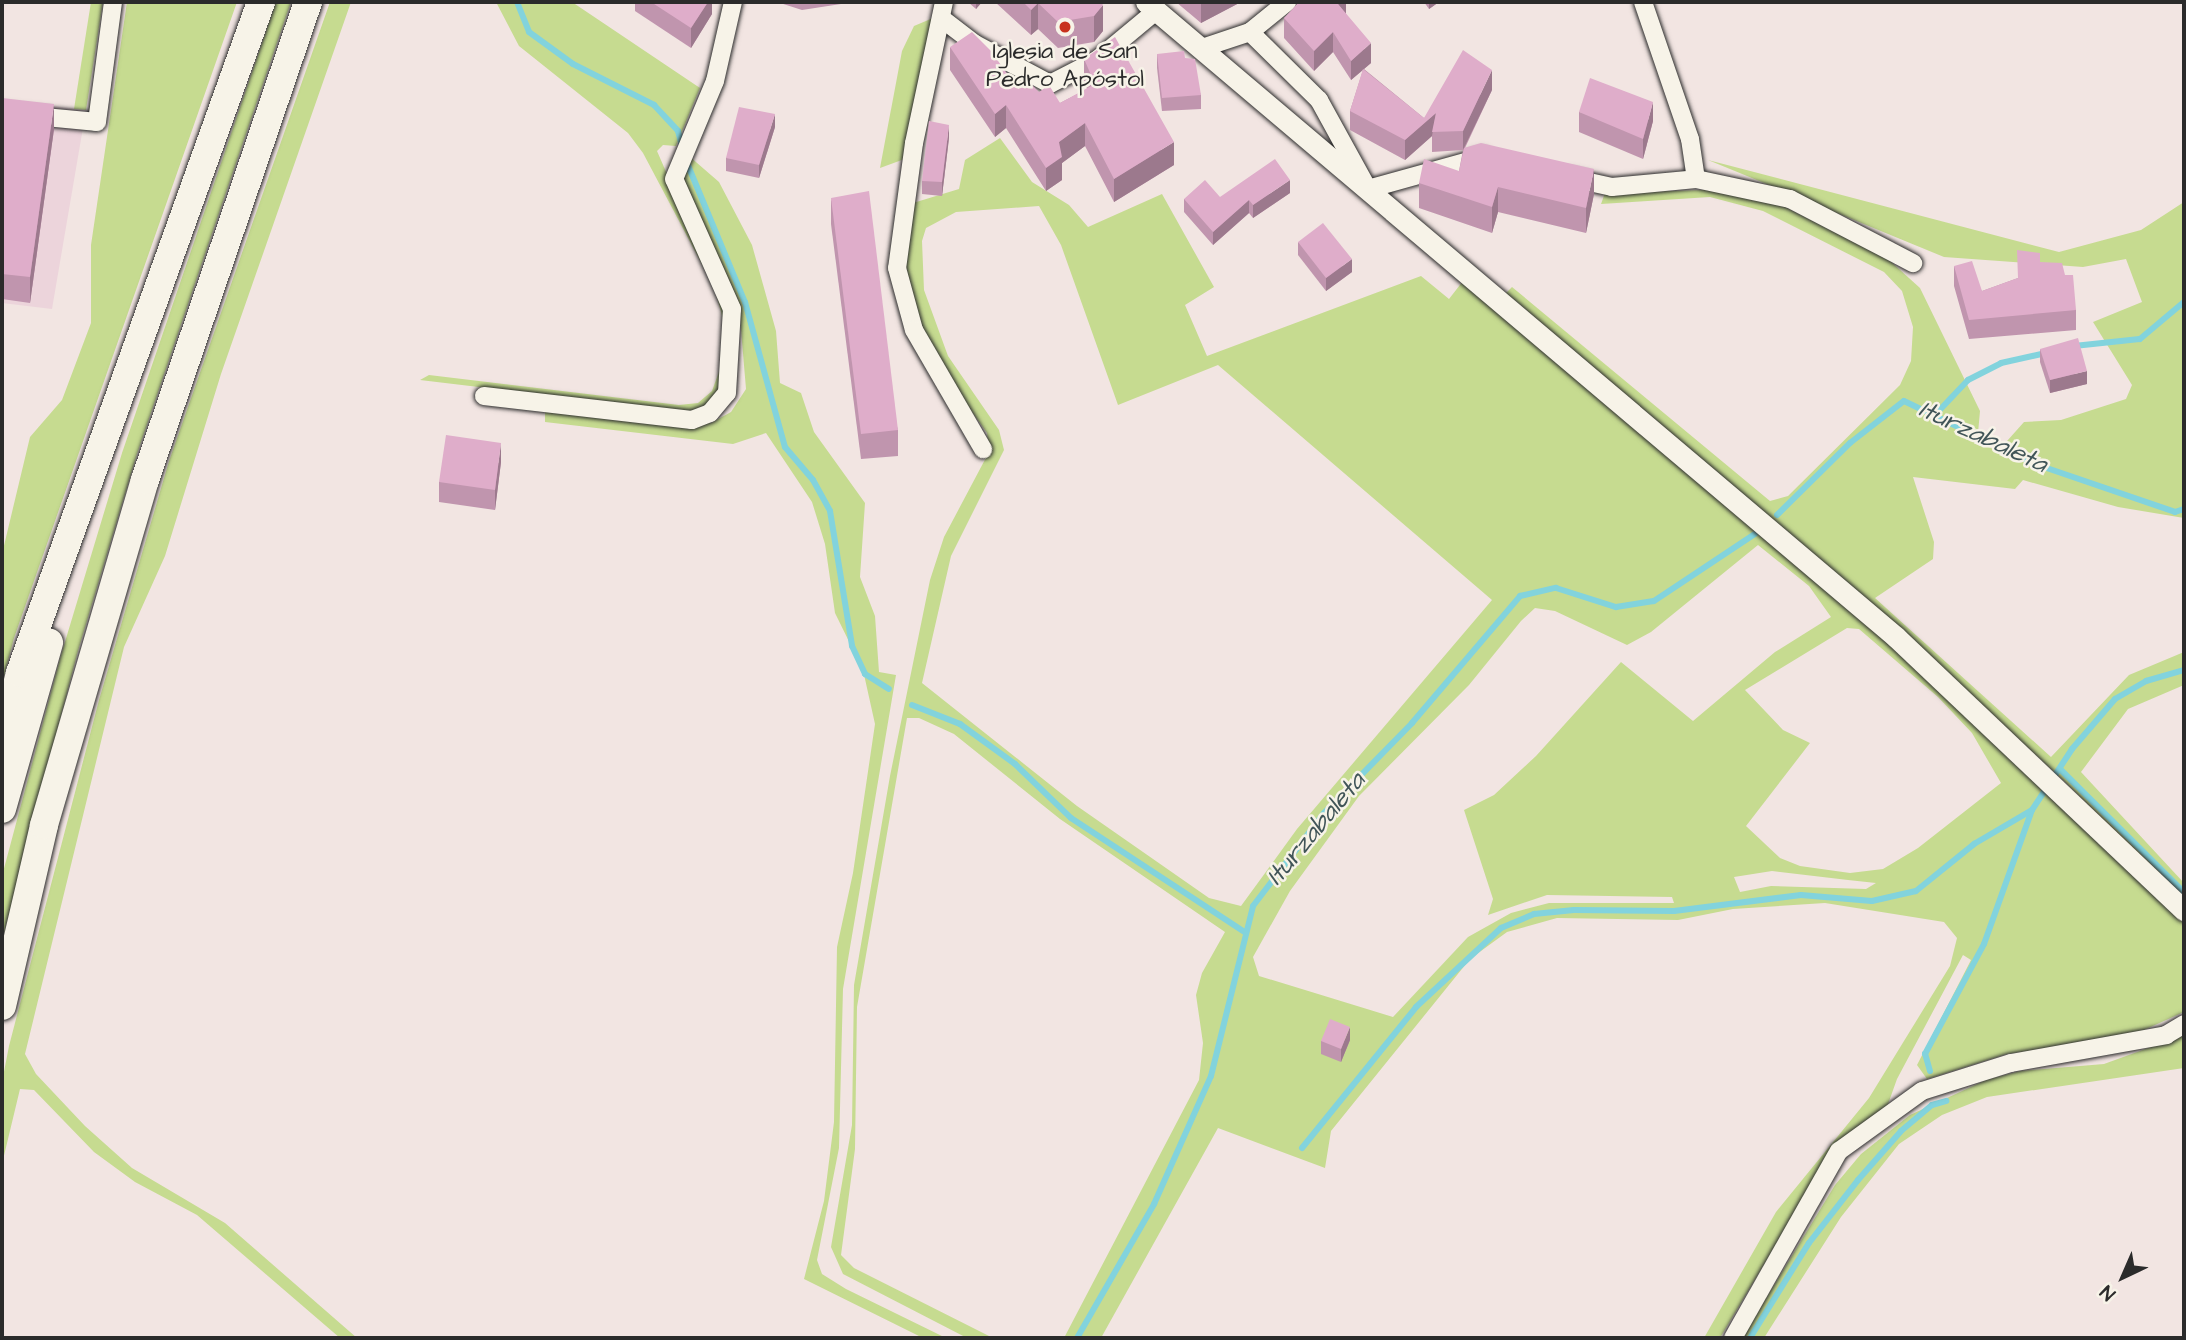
<!DOCTYPE html>
<html>
<head>
<meta charset="utf-8">
<style>
	body { margin:0 }
	#map { position:relative; width:2186px; height:1340px; overflow:hidden; background:#f2e5e2; font-family:"Architects Daughter",sans-serif }
	div>[style] { position:absolute }
	.built>* { inset:0; background:#ecd4db }
	.green>* { inset:0; background:#c6db90 }
	.stream>* { height:6px; margin:-3px; padding:0 3px; transform-origin:3px; border-radius:3px; background:#82d3dd }
	.roads { filter:drop-shadow(0 0 2px #2b2b2b) drop-shadow(0 0 2px #2b2b2b) }
	.minor>* { height:18px; margin:-9px; padding:0 9px; transform-origin:9px; border-radius:9px; background:#f7f3e8 }
	.tertiary>* { height:21px; margin:-10.5px; padding:0 10.5px; transform-origin:10.5px; border-radius:10.5px; background:#f7f3e8 }
	.trunk>* { height:28px; margin:-14px; padding:0 14px; transform-origin:14px; border-radius:14px; background:#f7f3e8 }
	.wall>* { inset:0; background:#c095ae }
	.shaded-wall>* { inset:0; background:#9c798d }
	.building>* { inset:0; background:#dfadca }
	.dots>* { width:19px; height:19px; translate:-50% -50%; box-sizing:border-box; border:4px solid #f7f3e8; border-radius:50% }
	span { translate:-50% -50%; white-space:nowrap; text-align:center; line-height:1.15; -webkit-text-stroke:5px #f7f3e8; paint-order:stroke }
	.poi-label { font-size:24px; color:#2b2b2b }
	.water-label { font-size:26px; color:#415558; font-style:italic }
	.frame { position:absolute; inset:0; border:4px solid #2b2b2b; pointer-events:none }
	.north { position:absolute; left:2088px; top:1242px; width:70px; height:70px; -webkit-text-stroke:5px #f7f3e8; paint-order:stroke; rotate:224deg; font-size:19px; font-weight:700; line-height:28px; text-align:center; color:#2b2b2b }
	.north::after { content:''; display:block; margin:auto; width:24px; height:32px; background:#2b2b2b; clip-path:polygon(50% 0,100% 100%,50% 72%,0 100%) }
</style>
</head>
<body>
<div id="map">
	<div class="built">
		<div style="clip-path:polygon(2px 100px,86px 110px,52px 309px,2px 303px)"></div>
	</div>
	<div class="green">
		<div style="clip-path:polygon(91px 2px,103px 2px,86px 110px,74px 109px)"></div>
		<div style="clip-path:polygon(127px 2px,237px 2px,14px 638px,2px 684px,2px 554px,30px 437px,62px 400px,91px 323px,91px 245px)"></div>
		<div style="clip-path:polygon(276px 2px,291px 2px,137px 454px,78px 651px,2px 941px,2px 876px,61px 655px,122px 453px)"></div>
		<div style="clip-path:polygon(330px 2px,351px 2px,221px 374px,165px 556px,124px 647px,25px 1054px,36px 1074px,85px 1126px,132px 1168px,225px 1223px,357px 1338px,340px 1338px,197px 1215px,135px 1182px,94px 1152px,34px 1090px,20px 1089px,2px 1164px,2px 1082px,9px 1046px,99px 700px,169px 461px)"></div>
		<div style="clip-path:polygon(496px 2px,572px 2px,700px 88px,676px 146px,663px 145px,657px 151px,726px 310px,719px 397px,699px 413px,420px 380px,429px 375px,679px 405px,698px 403px,712px 391px,721px 366px,723px 319px,714px 287px,643px 153px,628px 133px,519px 46px)"></div>
		<div style="clip-path:polygon(933px 18px,910px 157px,880px 168px,902px 51px,914px 26px)"></div>
		<div style="clip-path:polygon(evenodd,1000px 138px,1032px 182px,1069px 205px,1088px 227px,1162px 194px,1214px 287px,1185px 305px,1207px 356px,1421px 276px,1449px 299px,1463px 281px,1908px 659px,2184px 921px,2184px 1012px,2126px 1038px,2007px 1054px,1927px 1079px,1917px 1065px,1971px 960px,1963px 955px,1897px 1079px,1887px 1107px,1818px 1174px,1720px 1338px,1704px 1338px,1776px 1212px,1869px 1098px,1950px 966px,1957px 938px,1944px 922px,1825px 903px,1733px 909px,1678px 920px,1557px 918px,1507px 932px,1470px 959px,1331px 1131px,1325px 1168px,1218px 1128px,1101px 1338px,1064px 1338px,1199px 1080px,1203px 1043px,1196px 995px,1202px 973px,1225px 932px,1060px 819px,954px 734px,919px 718px,907px 718px,857px 1007px,855px 1149px,841px 1255px,854px 1268px,993px 1338px,967px 1338px,843px 1274px,831px 1247px,852px 1125px,854px 985px,890px 776px,930px 580px,944px 537px,989px 452px,987px 433px,928px 350px,902px 258px,913px 203px,959px 189px,965px 160px,1000px 138px,1039px 206px,1061px 245px,1118px 405px,1218px 365px,1492px 600px,1297px 829px,1241px 906px,1209px 898px,1077px 806px,922px 683px,951px 556px,1004px 450px,999px 430px,948px 356px,924px 290px,922px 241px,926px 228px,956px 212px,1039px 206px,1000px 138px,1758px 545px,1809px 586px,1831px 617px,1775px 652px,1693px 721px,1621px 662px,1536px 756px,1494px 795px,1464px 810px,1493px 899px,1488px 915px,1547px 895px,1672px 897px,1674px 903px,1549px 903px,1511px 913px,1468px 937px,1393px 1017px,1259px 976px,1253px 957px,1290px 891px,1359px 796px,1469px 685px,1521px 621px,1535px 608px,1555px 611px,1627px 645px,1651px 632px,1758px 545px,1000px 138px,1847px 628px,1859px 629px,1938px 697px,1972px 733px,2001px 783px,1918px 848px,1883px 869px,1850px 873px,1800px 866px,1780px 858px,1746px 826px,1810px 743px,1783px 730px,1745px 690px,1847px 628px,1000px 138px,1772px 871px,1848px 880px,1876px 883px,1866px 889px,1771px 886px,1740px 892px,1734px 877px,1772px 871px)"></div>
		<div style="clip-path:polygon(689px 156px,719px 182px,752px 245px,776px 331px,780px 383px,801px 393px,814px 432px,865px 503px,860px 577px,875px 616px,879px 672px,896px 675px,843px 989px,839px 1148px,817px 1260px,822px 1274px,846px 1289px,946px 1338px,923px 1338px,804px 1279px,824px 1201px,834px 1122px,837px 947px,853px 873px,875px 724px,863px 670px,835px 613px,825px 544px,812px 502px,766px 433px,733px 444px,545px 422px,545px 406px,711px 423px,731px 412px,746px 389px,739px 306px,680px 177px)"></div>
		<div style="clip-path:polygon(1708px 160px,2059px 252px,2141px 230px,2184px 202px,2184px 518px,2118px 507px,2023px 480px,2015px 489px,1913px 477px,1934px 542px,1933px 559px,1875px 598px,2051px 757px,2129px 675px,2184px 652px,2184px 685px,2128px 709px,2081px 772px,2184px 883px,2184px 899px,2064px 781px,1868px 601px,1506px 293px,1512px 287px,1770px 501px,1788px 496px,1900px 385px,1911px 361px,1913px 327px,1902px 291px,1884px 272px,1763px 211px,1710px 197px,1601px 204px,1605px 193px,1735px 189px,1787px 208px,1889px 260px,1920px 288px,1980px 411px,1977px 444px,1999px 450px,2024px 422px,2061px 420px,2126px 399px,2132px 385px,2093px 322px,2142px 302px,2126px 259px,2083px 267px,1944px 257px)"></div>
		<div style="clip-path:polygon(2184px 1035px,2184px 1068px,1987px 1097px,1942px 1115px,1899px 1144px,1841px 1217px,1764px 1338px,1742px 1338px,1835px 1185px,1861px 1154px,1910px 1115px,1986px 1080px,2020px 1071px,2104px 1064px)"></div>
	</div>
	<div class="stream">
		<div style="left:517px;top:2px;width:32px;rotate:68deg"></div>
		<div style="left:529px;top:32px;width:54px;rotate:36deg"></div>
		<div style="left:573px;top:64px;width:91px;rotate:26.8deg"></div>
		<div style="left:654px;top:105px;width:35px;rotate:47deg"></div>
		<div style="left:678px;top:131px;width:16px;rotate:75deg"></div>
		<div style="left:687px;top:163px;width:151px;rotate:67.4deg"></div>
		<div style="left:745px;top:302px;width:150px;rotate:74.6deg"></div>
		<div style="left:785px;top:447px;width:43px;rotate:49.7deg"></div>
		<div style="left:813px;top:480px;width:35px;rotate:61deg"></div>
		<div style="left:830px;top:511px;width:137px;rotate:80.7deg"></div>
		<div style="left:852px;top:646px;width:31px;rotate:65deg"></div>
		<div style="left:865px;top:674px;width:28px;rotate:32deg"></div>
		<div style="left:2074px;top:346px;width:66px;rotate:-6.1deg"></div>
		<div style="left:2140px;top:339px;width:57px;rotate:-40.1deg"></div>
		<div style="left:1933px;top:417px;width:51px;rotate:-46.6deg"></div>
		<div style="left:1968px;top:380px;width:37px;rotate:-27deg"></div>
		<div style="left:2001px;top:363px;width:46px;rotate:-12.5deg"></div>
		<div style="left:1777px;top:515px;width:103px;rotate:-44.6deg"></div>
		<div style="left:1850px;top:443px;width:68px;rotate:-37.9deg"></div>
		<div style="left:1904px;top:401px;width:145px;rotate:25.7deg"></div>
		<div style="left:2035px;top:464px;width:148px;rotate:18.9deg"></div>
		<div style="left:2175px;top:512px;width:9px;rotate:-18deg"></div>
		<div style="left:912px;top:705px;width:52px;rotate:21.6deg"></div>
		<div style="left:960px;top:724px;width:68px;rotate:36deg"></div>
		<div style="left:1015px;top:764px;width:78px;rotate:44deg"></div>
		<div style="left:1071px;top:818px;width:209px;rotate:33.3deg"></div>
		<div style="left:2060px;top:769px;width:175px;rotate:44.8deg"></div>
		<div style="left:1930px;top:1071px;width:18px;rotate:-106deg"></div>
		<div style="left:1925px;top:1054px;width:125px;rotate:-61.8deg"></div>
		<div style="left:1984px;top:944px;width:142px;rotate:-70.3deg"></div>
		<div style="left:1302px;top:1148px;width:181px;rotate:-51deg"></div>
		<div style="left:1416px;top:1007px;width:116px;rotate:-42.9deg"></div>
		<div style="left:1501px;top:928px;width:36px;rotate:-23deg"></div>
		<div style="left:1534px;top:914px;width:40px;rotate:-5.7deg"></div>
		<div style="left:1574px;top:910px;width:100px;rotate:0.6deg"></div>
		<div style="left:1674px;top:911px;width:128px;rotate:-7.2deg"></div>
		<div style="left:1801px;top:895px;width:71px;rotate:4.8deg"></div>
		<div style="left:1872px;top:901px;width:45px;rotate:-12.8deg"></div>
		<div style="left:1916px;top:891px;width:75px;rotate:-39deg"></div>
		<div style="left:1974px;top:844px;width:67px;rotate:-30.4deg"></div>
		<div style="left:2032px;top:810px;width:73px;rotate:-56.7deg"></div>
		<div style="left:2072px;top:749px;width:66px;rotate:-49.3deg"></div>
		<div style="left:2115px;top:699px;width:36px;rotate:-30deg"></div>
		<div style="left:2146px;top:681px;width:40px;rotate:-16deg"></div>
		<div style="left:1077px;top:1338px;width:155px;rotate:-60.1deg"></div>
		<div style="left:1154px;top:1204px;width:140px;rotate:-66deg"></div>
		<div style="left:1211px;top:1076px;width:175px;rotate:-76.1deg"></div>
		<div style="left:1253px;top:906px;width:117px;rotate:-52.6deg"></div>
		<div style="left:1324px;top:813px;width:126px;rotate:-45.6deg"></div>
		<div style="left:1412px;top:723px;width:167px;rotate:-49.6deg"></div>
		<div style="left:1520px;top:596px;width:37px;rotate:-13deg"></div>
		<div style="left:1556px;top:588px;width:63px;rotate:17.6deg"></div>
		<div style="left:1616px;top:607px;width:38px;rotate:-9deg"></div>
		<div style="left:1654px;top:601px;width:121px;rotate:-33.6deg"></div>
		<div style="left:1750px;top:1338px;width:112px;rotate:-58.2deg"></div>
		<div style="left:1809px;top:1243px;width:80px;rotate:-52.1deg"></div>
		<div style="left:1858px;top:1180px;width:65px;rotate:-48.7deg"></div>
		<div style="left:1901px;top:1131px;width:40px;rotate:-40deg"></div>
		<div style="left:1932px;top:1105px;width:15px;rotate:-16deg"></div>
	</div>
	<div class="roads">
		<div class="minor">
			<div style="left:944px;top:2px;width:144px;rotate:102deg"></div>
			<div style="left:914px;top:143px;width:126px;rotate:97.7deg"></div>
			<div style="left:897px;top:268px;width:64px;rotate:74.7deg"></div>
			<div style="left:914px;top:330px;width:138px;rotate:59.9deg"></div>
			<div style="left:1643px;top:2px;width:145px;rotate:71.1deg"></div>
			<div style="left:1690px;top:139px;width:40px;rotate:81.5deg"></div>
			<div style="left:941px;top:18px;width:43px;rotate:37.4deg"></div>
			<div style="left:975px;top:44px;width:85px;rotate:28.1deg"></div>
			<div style="left:1050px;top:84px;width:53px;rotate:-27.1deg"></div>
			<div style="left:1097px;top:60px;width:78px;rotate:-39.8deg"></div>
			<div style="left:1250px;top:32px;width:48px;rotate:-39deg"></div>
			<div style="left:1202px;top:48px;width:51px;rotate:-18.4deg"></div>
			<div style="left:1250px;top:32px;width:97px;rotate:44.6deg"></div>
			<div style="left:1319px;top:100px;width:102px;rotate:61.2deg"></div>
			<div style="left:1368px;top:189px;width:119px;rotate:-15.5deg"></div>
			<div style="left:2px;top:113px;width:95px;rotate:5.4deg"></div>
			<div style="left:97px;top:122px;width:121px;rotate:-82.4deg"></div>
			<div style="left:1571px;top:178px;width:42px;rotate:12.4deg"></div>
			<div style="left:1612px;top:187px;width:84px;rotate:-5.4deg"></div>
			<div style="left:1696px;top:179px;width:96px;rotate:12deg"></div>
			<div style="left:1790px;top:199px;width:139px;rotate:27.5deg"></div>
			<div style="left:484px;top:396px;width:209px;rotate:6.6deg"></div>
			<div style="left:692px;top:420px;width:19px;rotate:-21deg"></div>
			<div style="left:710px;top:413px;width:26px;rotate:-50deg"></div>
			<div style="left:727px;top:393px;width:84px;rotate:-86.6deg"></div>
			<div style="left:732px;top:309px;width:142px;rotate:-114deg"></div>
			<div style="left:674px;top:179px;width:106px;rotate:-67.3deg"></div>
			<div style="left:715px;top:81px;width:81px;rotate:-77.2deg"></div>
			<div style="left:1733px;top:1338px;width:215px;rotate:-60.5deg"></div>
			<div style="left:1839px;top:1151px;width:102px;rotate:-35.9deg"></div>
			<div style="left:1922px;top:1091px;width:93px;rotate:-17.5deg"></div>
			<div style="left:2011px;top:1063px;width:158px;rotate:-10.2deg"></div>
			<div style="left:2166px;top:1035px;width:21px;rotate:-31deg"></div>
		</div>
		<div class="tertiary">
			<div style="left:1146px;top:2px;width:983px;rotate:40.25deg"></div>
			<div style="left:1896px;top:637px;width:397px;rotate:43.5deg"></div>
		</div>
		<div class="trunk">
			<div style="left:2px;top:743px;width:72px;rotate:-75.6deg"></div>
			<div style="left:20px;top:673px;width:713px;rotate:-70.24deg"></div>
			<div style="left:2px;top:809px;width:173px;rotate:-74.2deg"></div>
			<div style="left:2px;top:1006px;width:186px;rotate:-76.9deg"></div>
			<div style="left:44px;top:825px;width:359px;rotate:-73.7deg"></div>
			<div style="left:145px;top:480px;width:505px;rotate:-71.17deg"></div>
		</div>
	</div>
	<div class="wall">
		<div style="clip-path:polygon(635px 2px,712px 2px,712px 14px,691px 48px,635px 11px)"></div>
		<div style="clip-path:polygon(777px 2px,841px 2px,841px 4px,802px 10px)"></div>
		<div style="clip-path:polygon(968px 2px,982px 2px,976px 9px)"></div>
		<div style="clip-path:polygon(995px 2px,1101px 2px,1103px 31px,1094px 42px,1058px 48px,1038px 29px,1031px 35px)"></div>
		<div style="clip-path:polygon(1176px 2px,1241px 2px,1201px 23px)"></div>
		<div style="clip-path:polygon(1346px 2px,1346px 14px,1371px 63px,1364px 69px,1424px 118px,1492px 90px,1465px 148px,1594px 194px,1586px 233px,1498px 212px,1492px 233px,1419px 208px,1419px 183px,1459px 171px,1463px 150px,1432px 152px,1432px 136px,1405px 160px,1350px 130px,1350px 111px,1363px 70px,1351px 80px,1333px 52px,1314px 71px,1284px 38px,1284px 18px)"></div>
		<div style="clip-path:polygon(1424px 2px,1439px 2px,1429px 9px)"></div>
		<div style="clip-path:polygon(950px 47px,1018px 89px,1039px 92px,1060px 103px,1087px 89px,1084px 82px,1084px 59px,1174px 165px,1114px 202px,1085px 146px,1062px 163px,1062px 180px,1046px 191px,1006px 128px,995px 137px,950px 70px)"></div>
		<div style="clip-path:polygon(1157px 54px,1185px 58px,1201px 95px,1201px 109px,1162px 111px,1157px 68px)"></div>
		<div style="clip-path:polygon(2px 98px,54px 129px,30px 303px,2px 299px)"></div>
		<div style="clip-path:polygon(1579px 112px,1653px 121px,1643px 159px,1579px 132px)"></div>
		<div style="clip-path:polygon(775px 127px,759px 178px,726px 171px,726px 158px)"></div>
		<div style="clip-path:polygon(949px 138px,942px 196px,922px 194px,922px 181px)"></div>
		<div style="clip-path:polygon(1290px 193px,1253px 218px,1249px 213px,1213px 245px,1184px 212px,1184px 199px)"></div>
		<div style="clip-path:polygon(831px 198px,898px 430px,898px 456px,861px 459px,831px 224px)"></div>
		<div style="clip-path:polygon(1298px 242px,1352px 272px,1326px 291px,1298px 255px)"></div>
		<div style="clip-path:polygon(2040px 262px,2076px 310px,2076px 330px,1969px 339px,1954px 286px,1954px 266px,1982px 291px,2018px 278px)"></div>
		<div style="clip-path:polygon(2040px 349px,2087px 384px,2050px 393px,2040px 362px)"></div>
		<div style="clip-path:polygon(501px 462px,495px 510px,439px 502px,439px 482px)"></div>
		<div style="clip-path:polygon(1350px 1040px,1341px 1062px,1321px 1054px,1321px 1041px)"></div>
	</div>
	<div class="shaded-wall">
		<div style="clip-path:polygon(708px 2px,712px 2px,712px 14px,691px 48px,691px 28px)"></div>
		<div style="clip-path:polygon(976px 2px,982px 2px,976px 9px)"></div>
		<div style="clip-path:polygon(1201px 2px,1241px 2px,1201px 23px)"></div>
		<div style="clip-path:polygon(1340px 2px,1346px 2px,1346px 15px,1338px 4px)"></div>
		<div style="clip-path:polygon(1429px 2px,1439px 2px,1429px 9px)"></div>
		<div style="clip-path:polygon(1038px 3px,1038px 29px,1031px 35px,1031px 10px)"></div>
		<div style="clip-path:polygon(1103px 5px,1103px 31px,1094px 42px,1094px 16px)"></div>
		<div style="clip-path:polygon(1333px 32px,1333px 52px,1314px 71px,1314px 51px)"></div>
		<div style="clip-path:polygon(1371px 43px,1371px 63px,1351px 80px,1351px 61px)"></div>
		<div style="clip-path:polygon(1492px 70px,1492px 90px,1463px 150px,1463px 131px)"></div>
		<div style="clip-path:polygon(1653px 102px,1653px 121px,1643px 159px,1643px 139px)"></div>
		<div style="clip-path:polygon(54px 104px,54px 129px,30px 303px,30px 277px)"></div>
		<div style="clip-path:polygon(1006px 105px,1006px 128px,995px 137px,995px 114px)"></div>
		<div style="clip-path:polygon(1436px 113px,1432px 136px,1405px 160px,1405px 140px)"></div>
		<div style="clip-path:polygon(775px 114px,775px 127px,759px 178px,759px 165px)"></div>
		<div style="clip-path:polygon(1085px 123px,1085px 146px,1062px 163px,1062px 180px,1046px 191px,1046px 168px,1059px 142px)"></div>
		<div style="clip-path:polygon(949px 125px,949px 138px,942px 196px,942px 182px)"></div>
		<div style="clip-path:polygon(1174px 142px,1174px 165px,1114px 202px,1114px 179px)"></div>
		<div style="clip-path:polygon(1594px 169px,1594px 194px,1586px 233px,1586px 208px)"></div>
		<div style="clip-path:polygon(1290px 180px,1290px 193px,1253px 218px,1253px 205px)"></div>
		<div style="clip-path:polygon(1498px 187px,1498px 212px,1492px 233px,1492px 207px)"></div>
		<div style="clip-path:polygon(1249px 200px,1249px 213px,1213px 245px,1213px 232px)"></div>
		<div style="clip-path:polygon(1352px 259px,1352px 272px,1326px 291px,1326px 278px)"></div>
		<div style="clip-path:polygon(2087px 371px,2087px 384px,2050px 393px,2050px 380px)"></div>
		<div style="clip-path:polygon(501px 443px,501px 462px,495px 510px,495px 490px)"></div>
		<div style="clip-path:polygon(1350px 1027px,1350px 1040px,1341px 1062px,1341px 1049px)"></div>
	</div>
	<div class="building">
		<div style="clip-path:polygon(651px 2px,708px 2px,691px 28px)"></div>
		<div style="clip-path:polygon(1023px 2px,1101px 2px,1103px 5px,1094px 16px,1058px 22px,1038px 3px,1031px 10px)"></div>
		<div style="clip-path:polygon(1299px 2px,1340px 2px,1338px 4px,1371px 43px,1351px 61px,1333px 32px,1314px 51px,1284px 18px)"></div>
		<div style="clip-path:polygon(972px 32px,991px 51px,1018px 89px,1029px 82px,1039px 92px,1049px 85px,1060px 103px,1095px 84px,1084px 59px,1115px 37px,1174px 142px,1114px 179px,1085px 123px,1059px 142px,1062px 157px,1046px 168px,1006px 105px,995px 114px,950px 47px)"></div>
		<div style="clip-path:polygon(1463px 50px,1492px 70px,1463px 131px,1432px 132px,1436px 113px,1405px 140px,1350px 111px,1363px 69px,1424px 118px)"></div>
		<div style="clip-path:polygon(1184px 51px,1185px 58px,1195px 59px,1201px 95px,1162px 98px,1157px 54px)"></div>
		<div style="clip-path:polygon(1590px 78px,1653px 102px,1643px 139px,1579px 112px)"></div>
		<div style="clip-path:polygon(2px 98px,54px 104px,30px 277px,2px 274px)"></div>
		<div style="clip-path:polygon(739px 107px,775px 114px,759px 165px,726px 158px)"></div>
		<div style="clip-path:polygon(929px 121px,949px 125px,942px 182px,922px 181px)"></div>
		<div style="clip-path:polygon(1481px 143px,1594px 169px,1586px 208px,1498px 187px,1492px 207px,1419px 183px,1424px 159px,1459px 171px,1464px 148px)"></div>
		<div style="clip-path:polygon(1275px 159px,1290px 180px,1253px 205px,1249px 200px,1213px 232px,1184px 199px,1205px 180px,1220px 197px)"></div>
		<div style="clip-path:polygon(869px 191px,898px 430px,861px 434px,831px 198px)"></div>
		<div style="clip-path:polygon(1323px 223px,1352px 259px,1326px 278px,1298px 242px)"></div>
		<div style="clip-path:polygon(2017px 250px,2040px 253px,2040px 262px,2062px 263px,2065px 275px,2073px 275px,2076px 310px,1969px 320px,1954px 266px,1972px 261px,1982px 291px,2018px 278px)"></div>
		<div style="clip-path:polygon(2078px 338px,2087px 371px,2050px 380px,2040px 349px)"></div>
		<div style="clip-path:polygon(446px 435px,501px 443px,495px 490px,439px 482px)"></div>
		<div style="clip-path:polygon(1330px 1019px,1350px 1027px,1341px 1049px,1321px 1041px)"></div>
	</div>
	<div class="dots">
		<div style="left:1065px;top:27px;background:#c8321e"></div>
	</div>
	<div class="poi-label">
		<span style="left:1065px;top:66px">Iglesia de San<br>Pedro Apóstol</span>
	</div>
	<div class="water-label">
		<span style="left:1983px;top:437px;rotate:25deg">Iturzabaleta</span>
		<span style="left:1316px;top:829px;rotate:-50deg">Iturzabaleta</span>
	</div>
	<div class="frame"></div>
	<div class="north">N</div>
</div>
</body>
</html>
